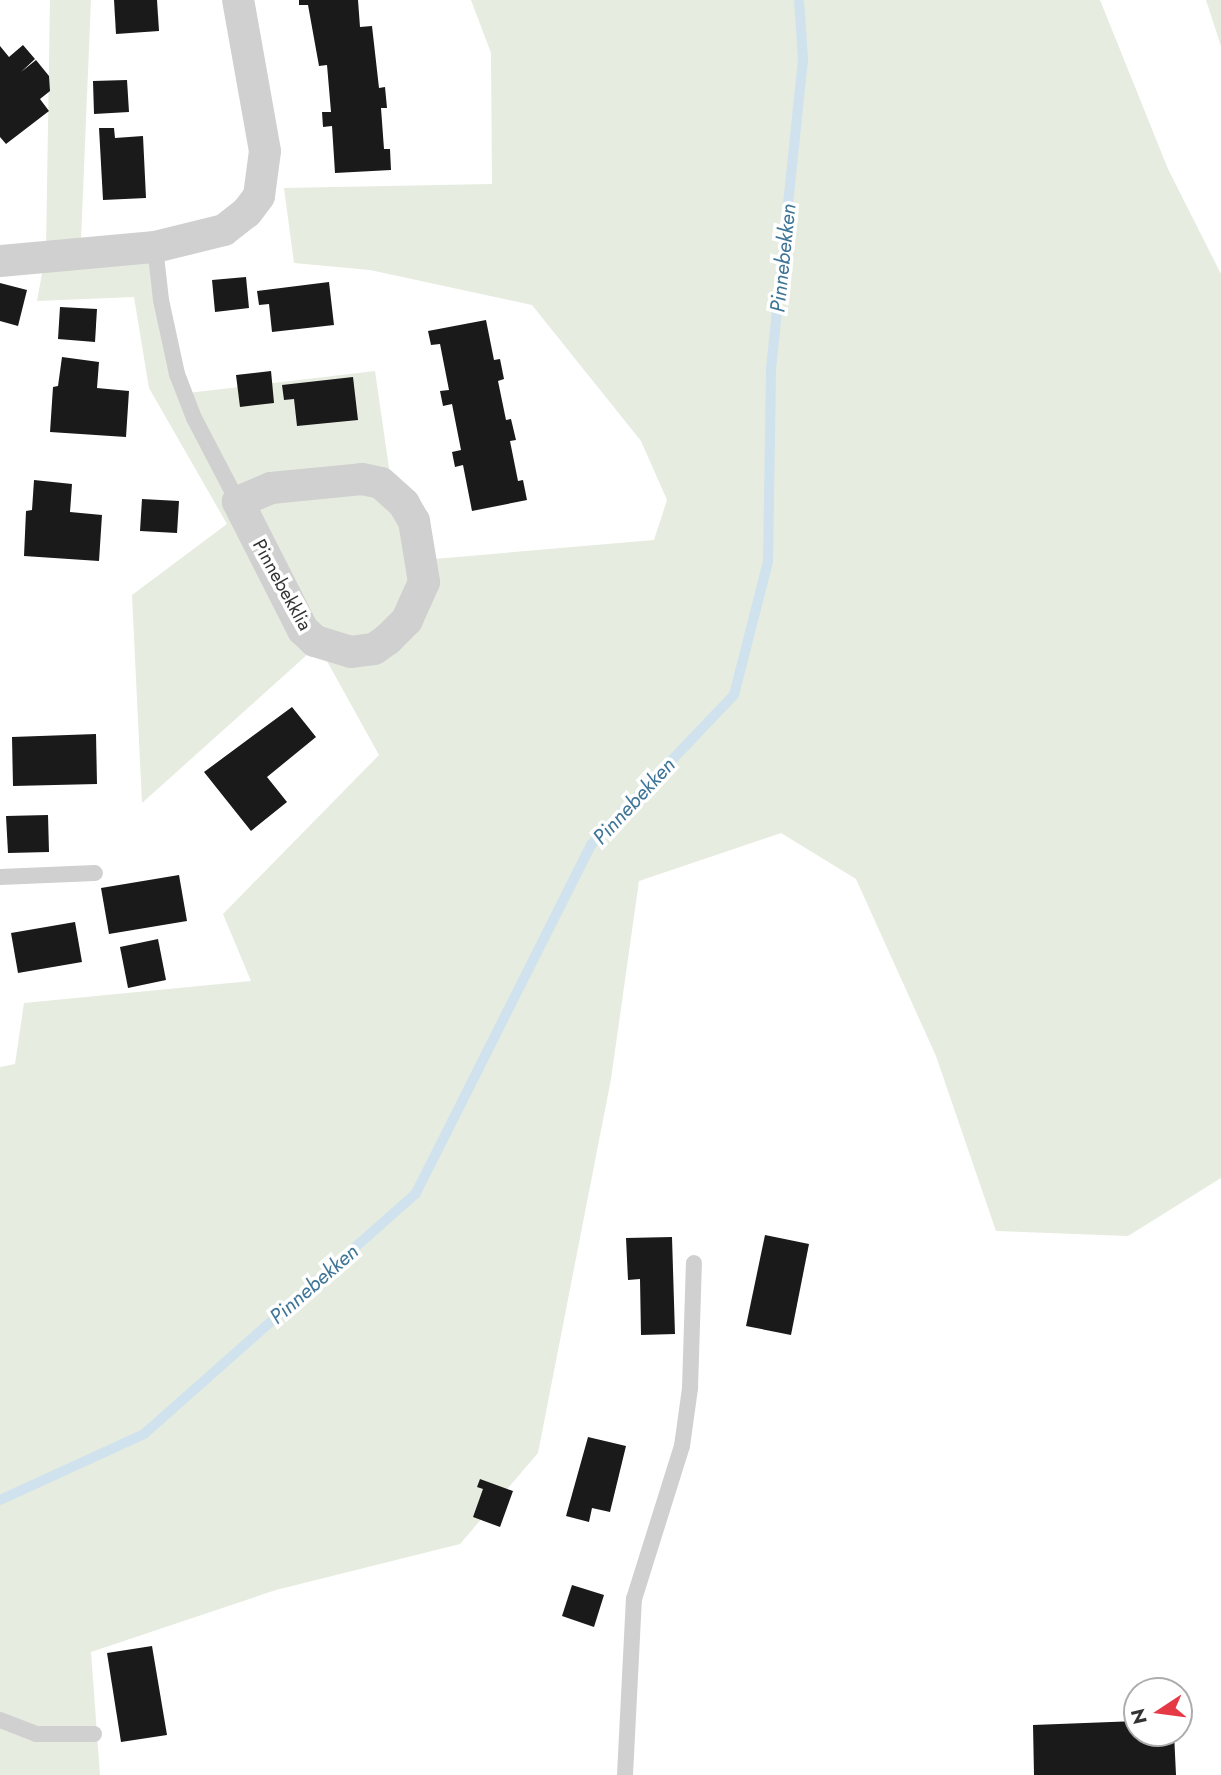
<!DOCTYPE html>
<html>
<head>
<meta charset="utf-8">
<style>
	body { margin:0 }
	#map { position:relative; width:1221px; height:1775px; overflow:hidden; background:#fff; font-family:Jost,sans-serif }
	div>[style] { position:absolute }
	.green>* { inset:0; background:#e6ecdf }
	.stream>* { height:10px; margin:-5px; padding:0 5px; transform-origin:5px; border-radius:5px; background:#cfe2ee }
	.building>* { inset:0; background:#1a1a1a }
	.service>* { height:16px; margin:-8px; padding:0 8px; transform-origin:8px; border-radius:8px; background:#d0d0d0 }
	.minor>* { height:32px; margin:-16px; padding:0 16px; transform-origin:16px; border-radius:16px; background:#d0d0d0 }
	span { translate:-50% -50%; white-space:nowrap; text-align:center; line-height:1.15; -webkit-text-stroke:7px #fff; paint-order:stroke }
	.street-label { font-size:19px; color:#333 }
	.water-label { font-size:21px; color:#3f7597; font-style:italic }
	.north { position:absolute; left:1123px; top:1677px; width:70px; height:70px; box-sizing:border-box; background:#fff; border:2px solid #adadad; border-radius:50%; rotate:257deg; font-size:19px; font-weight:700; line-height:28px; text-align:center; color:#333 }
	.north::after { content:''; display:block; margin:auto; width:24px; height:32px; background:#e63946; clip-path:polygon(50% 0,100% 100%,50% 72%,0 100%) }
</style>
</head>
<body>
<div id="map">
	<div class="green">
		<div style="clip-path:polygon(50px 0,91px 0,80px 264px,159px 253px,188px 393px,375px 371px,392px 489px,434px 559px,654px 540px,667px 500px,641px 441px,532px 305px,370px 270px,294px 263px,284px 188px,492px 184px,491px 53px,471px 0,1100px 0,1168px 169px,1221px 274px,1221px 1178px,1128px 1236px,996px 1231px,936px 1056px,856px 879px,781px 833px,639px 881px,611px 1079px,538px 1453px,460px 1544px,276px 1590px,91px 1652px,100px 1775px,0 1775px,0 1067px,15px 1064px,24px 1003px,251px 981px,223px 914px,379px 755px,318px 645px,142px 803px,132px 595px,227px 524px,149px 388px,134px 297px,37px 301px,46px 251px)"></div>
		<div style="clip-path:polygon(1206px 0,1221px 0,1221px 46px)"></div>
	</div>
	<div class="stream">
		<div style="left:0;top:1500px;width:158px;rotate:-24.6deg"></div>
		<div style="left:144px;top:1434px;width:363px;rotate:-41.5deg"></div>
		<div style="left:416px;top:1193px;width:390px;rotate:-63.3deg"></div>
		<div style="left:591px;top:845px;width:207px;rotate:-46.4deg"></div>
		<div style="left:734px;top:695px;width:137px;rotate:-75.7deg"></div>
		<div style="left:768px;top:562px;width:193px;rotate:-89.1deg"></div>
		<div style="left:771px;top:369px;width:312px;rotate:-84.1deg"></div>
		<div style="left:803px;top:59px;width:59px;rotate:-93.9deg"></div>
	</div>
	<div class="building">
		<div style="clip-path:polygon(114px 0,157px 0,159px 31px,116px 34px)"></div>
		<div style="clip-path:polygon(299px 0,358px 0,360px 27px,372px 26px,379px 88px,385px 87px,387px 108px,381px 108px,384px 149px,390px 149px,391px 170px,335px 173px,332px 126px,323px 127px,322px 112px,331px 112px,327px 65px,319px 66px,308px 5px,299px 5px)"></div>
		<div style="clip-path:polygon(23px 45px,35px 59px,21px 72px,36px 60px,49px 76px,50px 91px,40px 99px,49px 111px,6px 144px,0 137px,0 46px,9px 57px)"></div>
		<div style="clip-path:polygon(127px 80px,129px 112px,94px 114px,93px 81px)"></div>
		<div style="clip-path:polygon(99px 128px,114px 128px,115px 138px,143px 136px,146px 198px,103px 200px)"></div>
		<div style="clip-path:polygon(246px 277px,249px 308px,215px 312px,212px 280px)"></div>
		<div style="clip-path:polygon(329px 282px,334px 325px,272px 332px,269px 304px,259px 305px,257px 291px)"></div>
		<div style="clip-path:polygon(0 283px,27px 290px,18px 326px,0 321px)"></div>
		<div style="clip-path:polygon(60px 307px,97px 309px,95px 342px,58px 339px)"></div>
		<div style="clip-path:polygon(486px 320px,494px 360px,500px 359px,504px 379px,498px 381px,506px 420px,511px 419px,516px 440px,510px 441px,518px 481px,523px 480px,527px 500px,472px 511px,463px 465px,455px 467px,452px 452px,461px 450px,452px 404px,443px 406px,440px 391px,449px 390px,440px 344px,431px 345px,428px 331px)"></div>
		<div style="clip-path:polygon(62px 357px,99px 362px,97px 388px,129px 391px,126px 437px,50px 432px,53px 387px,58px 386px)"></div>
		<div style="clip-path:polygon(271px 371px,274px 403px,240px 407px,236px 375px)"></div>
		<div style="clip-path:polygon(353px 377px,358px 420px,297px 426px,294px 399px,284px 400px,282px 385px)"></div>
		<div style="clip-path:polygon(34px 480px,72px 484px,70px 512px,102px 515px,99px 561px,24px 556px,26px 511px,32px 510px)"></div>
		<div style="clip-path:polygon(142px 499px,179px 501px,177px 533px,140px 531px)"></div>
		<div style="clip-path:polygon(292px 707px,316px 737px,267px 777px,287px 802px,251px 831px,204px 772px)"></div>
		<div style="clip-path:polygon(96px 734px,97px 784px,13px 786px,12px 737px)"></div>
		<div style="clip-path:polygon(48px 815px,49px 852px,8px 853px,6px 816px)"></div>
		<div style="clip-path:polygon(179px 875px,187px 921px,109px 934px,101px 888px)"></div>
		<div style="clip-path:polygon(75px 922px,82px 962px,18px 973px,11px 933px)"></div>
		<div style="clip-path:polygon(158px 939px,166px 980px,128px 988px,120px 947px)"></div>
		<div style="clip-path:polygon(765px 1235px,809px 1244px,791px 1335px,746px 1326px)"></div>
		<div style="clip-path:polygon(672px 1237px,675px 1334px,641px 1335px,640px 1279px,628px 1280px,626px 1238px)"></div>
		<div style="clip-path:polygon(588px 1437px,626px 1446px,610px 1512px,592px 1508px,589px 1522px,566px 1516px)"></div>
		<div style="clip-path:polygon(480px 1479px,513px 1491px,500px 1527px,473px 1517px,483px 1489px,477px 1487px)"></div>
		<div style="clip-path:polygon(572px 1585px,604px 1595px,594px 1627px,562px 1616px)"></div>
		<div style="clip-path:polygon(152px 1646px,167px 1735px,121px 1742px,107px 1653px)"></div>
		<div style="clip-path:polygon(1137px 1721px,1137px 1733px,1174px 1733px,1176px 1775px,1034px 1775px,1033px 1725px)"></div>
	</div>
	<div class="service">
		<div style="left:155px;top:247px;width:53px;rotate:83.5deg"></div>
		<div style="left:161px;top:300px;width:76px;rotate:77.8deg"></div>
		<div style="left:177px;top:374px;width:47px;rotate:68.9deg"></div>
		<div style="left:194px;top:418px;width:95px;rotate:62.4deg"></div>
		<div style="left:0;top:877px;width:95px;rotate:-2.4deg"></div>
		<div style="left:0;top:1720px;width:39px;rotate:21deg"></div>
		<div style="left:36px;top:1734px;width:58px"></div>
		<div style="left:625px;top:1775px;width:176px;rotate:-87.1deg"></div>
		<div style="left:634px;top:1599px;width:160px;rotate:-72.6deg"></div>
		<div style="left:682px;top:1446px;width:59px;rotate:-82.1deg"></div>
		<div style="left:690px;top:1388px;width:125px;rotate:-88.2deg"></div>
	</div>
	<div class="minor">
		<div style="left:0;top:261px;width:156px;rotate:-5.2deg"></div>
		<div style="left:155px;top:247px;width:71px;rotate:-13.8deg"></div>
		<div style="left:224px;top:230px;width:29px;rotate:-38deg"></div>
		<div style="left:247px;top:212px;width:20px;rotate:-53deg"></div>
		<div style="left:259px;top:196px;width:45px;rotate:-82.4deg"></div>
		<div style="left:265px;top:151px;width:153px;rotate:-100.1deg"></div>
		<div style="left:362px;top:479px;width:19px;rotate:12deg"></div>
		<div style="left:381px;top:483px;width:31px;rotate:42deg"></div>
		<div style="left:404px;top:504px;width:20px;rotate:60deg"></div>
		<div style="left:414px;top:521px;width:62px;rotate:80.7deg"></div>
		<div style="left:424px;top:582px;width:42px;rotate:114.1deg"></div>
		<div style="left:407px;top:620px;width:27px;rotate:135deg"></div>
		<div style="left:388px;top:639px;width:17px;rotate:144deg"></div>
		<div style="left:374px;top:649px;width:23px;rotate:173deg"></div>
		<div style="left:351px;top:652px;width:38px;rotate:-163deg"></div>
		<div style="left:315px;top:641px;width:16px;rotate:-137deg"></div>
		<div style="left:303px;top:630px;width:144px;rotate:-116.9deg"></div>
		<div style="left:238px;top:502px;width:36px;rotate:-23deg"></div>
		<div style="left:271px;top:488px;width:91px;rotate:-5.6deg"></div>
	</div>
	<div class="street-label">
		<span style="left:282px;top:585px;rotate:61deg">Pinnebekklia</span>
	</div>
	<div class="water-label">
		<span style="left:783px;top:258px;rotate:-84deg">Pinnebekken</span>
		<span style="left:634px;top:801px;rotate:-47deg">Pinnebekken</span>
		<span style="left:314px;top:1284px;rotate:-41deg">Pinnebekken</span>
	</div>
	<div class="north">N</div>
</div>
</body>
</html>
